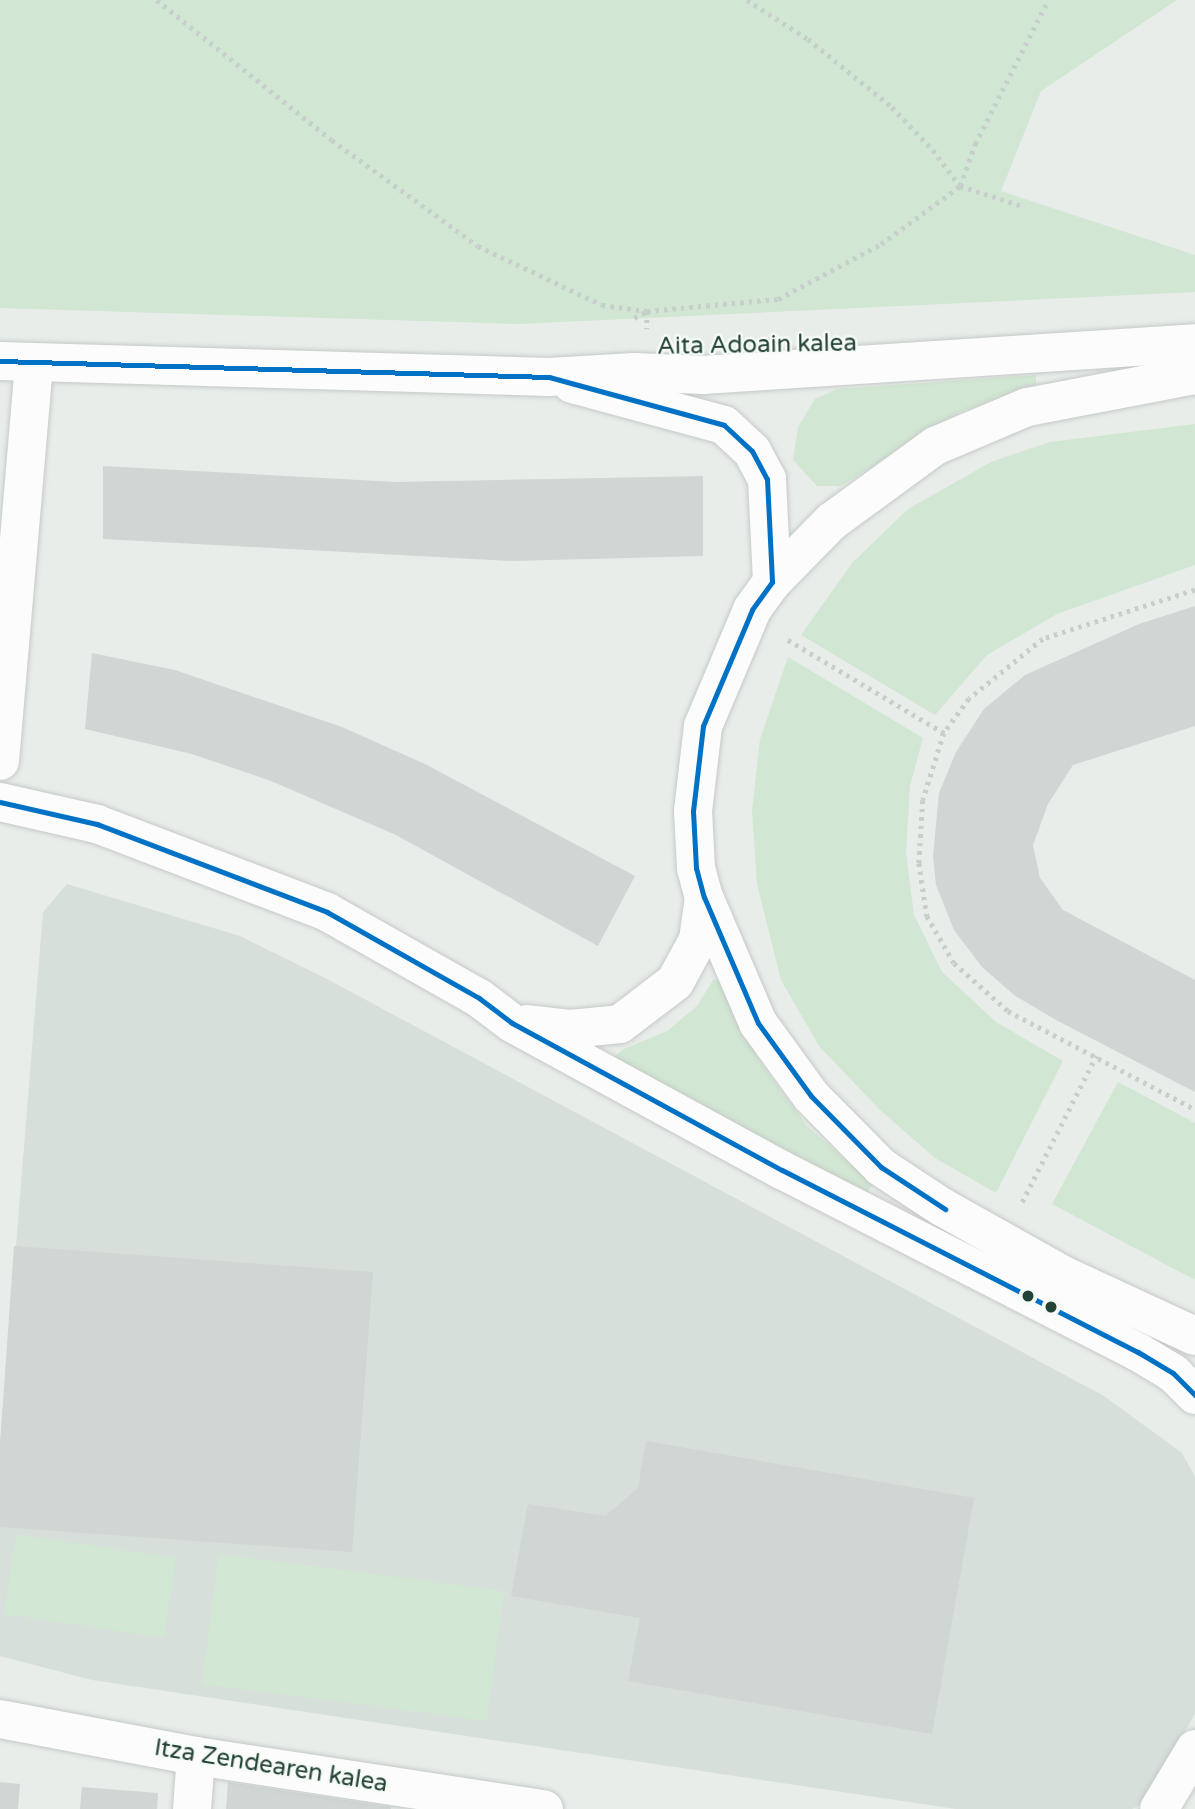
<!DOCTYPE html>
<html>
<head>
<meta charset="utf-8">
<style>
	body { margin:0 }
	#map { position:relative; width:1195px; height:1809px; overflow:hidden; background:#e8edea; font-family:"Varela Round",sans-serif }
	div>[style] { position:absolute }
	.built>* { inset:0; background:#d6dfd9 }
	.green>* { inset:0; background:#d1e6d3 }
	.building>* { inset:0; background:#d0d6d3 }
	.path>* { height:4.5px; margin-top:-2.25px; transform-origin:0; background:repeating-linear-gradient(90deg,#c6cfc9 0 3.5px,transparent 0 8.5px) }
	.roads { filter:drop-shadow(0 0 2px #c5cac7) drop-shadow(0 0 2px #c5cac7) }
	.minor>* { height:38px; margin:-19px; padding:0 19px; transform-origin:19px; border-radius:19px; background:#fcfcfc }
	.tertiary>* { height:38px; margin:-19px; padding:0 19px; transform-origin:19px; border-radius:19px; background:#fcfcfc }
	.secondary>* { height:38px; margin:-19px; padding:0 19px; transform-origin:19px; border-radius:19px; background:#fcfcfc }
	.bus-1>* { height:5px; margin:-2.5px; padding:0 2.5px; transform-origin:2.5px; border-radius:2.5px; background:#0072c6 }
	.dots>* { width:19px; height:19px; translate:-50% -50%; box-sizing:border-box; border:4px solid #f7fbf8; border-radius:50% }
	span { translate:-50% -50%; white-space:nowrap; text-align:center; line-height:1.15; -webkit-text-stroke:5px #f7fbf8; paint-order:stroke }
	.street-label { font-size:24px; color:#234334 }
</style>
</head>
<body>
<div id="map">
	<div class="built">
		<div style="clip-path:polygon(67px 884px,240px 936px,327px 979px,1104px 1396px,1182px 1453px,1195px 1477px,1195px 1714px,1141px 1804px,1132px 1809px,956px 1809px,92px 1680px,0 1656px,0 1444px,43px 912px)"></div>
	</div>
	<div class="green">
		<div style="clip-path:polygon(0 0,1177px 0,1041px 91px,1001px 191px,1195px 255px,1195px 292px,519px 324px,0 308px)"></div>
		<div style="clip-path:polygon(1036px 375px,1036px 384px,958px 413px,841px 486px,817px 486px,793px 460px,798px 427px,815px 399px,837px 389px)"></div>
		<div style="clip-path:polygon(1195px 424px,1195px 565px,1057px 614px,987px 655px,935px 715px,801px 635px,852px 563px,908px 509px,991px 462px,1050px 442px)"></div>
		<div style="clip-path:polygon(788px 657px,923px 738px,910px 786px,906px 853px,914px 915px,942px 972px,996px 1022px,1063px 1061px,996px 1193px,935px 1158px,879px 1109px,819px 1046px,781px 980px,757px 884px,752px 811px,760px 739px)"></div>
		<div style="clip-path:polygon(713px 980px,721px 980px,760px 1062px,807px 1126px,873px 1184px,866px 1194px,613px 1058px,624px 1049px,667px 1031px,697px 1006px)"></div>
		<div style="clip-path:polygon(1118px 1082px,1195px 1123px,1195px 1280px,1052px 1204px)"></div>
		<div style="clip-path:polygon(16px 1534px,176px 1558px,164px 1638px,4px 1614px)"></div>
		<div style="clip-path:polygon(219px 1554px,504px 1591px,487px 1721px,202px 1684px)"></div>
	</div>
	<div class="building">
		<div style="clip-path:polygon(103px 466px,396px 482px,703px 476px,703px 556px,512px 561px,103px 539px)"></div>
		<div style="clip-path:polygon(1195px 606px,1195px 726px,1073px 765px,1048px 804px,1033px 845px,1040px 878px,1063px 910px,1195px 980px,1195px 1092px,1056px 1020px,1014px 995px,982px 967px,954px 930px,936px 885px,933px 856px,939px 793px,956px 752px,984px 709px,1025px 675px,1139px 624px)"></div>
		<div style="clip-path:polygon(92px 653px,175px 670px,342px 727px,425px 764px,635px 876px,598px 946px,396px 835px,271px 781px,192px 754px,85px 729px)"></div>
		<div style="clip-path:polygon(14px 1246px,373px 1272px,352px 1552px,0 1527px,0 1444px)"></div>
		<div style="clip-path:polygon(646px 1441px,974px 1498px,932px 1734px,628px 1681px,640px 1618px,511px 1596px,528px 1504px,605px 1516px,638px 1488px)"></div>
		<div style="clip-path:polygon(0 1782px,20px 1784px,18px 1809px,0 1809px)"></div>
		<div style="clip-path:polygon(228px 1782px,391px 1807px,391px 1809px,226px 1809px)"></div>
		<div style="clip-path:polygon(82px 1787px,158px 1793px,157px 1809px,80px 1809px)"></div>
	</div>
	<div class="path">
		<div style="left:157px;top:0;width:224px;rotate:38.7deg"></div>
		<div style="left:332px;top:140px;width:180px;rotate:36deg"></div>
		<div style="left:478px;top:246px;width:137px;rotate:25.4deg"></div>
		<div style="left:602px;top:305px;width:45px;rotate:7.6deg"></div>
		<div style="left:647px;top:311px;width:18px;rotate:90deg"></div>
		<div style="left:747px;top:0;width:72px;rotate:32.6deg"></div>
		<div style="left:808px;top:39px;width:108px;rotate:39deg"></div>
		<div style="left:892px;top:107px;width:59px;rotate:46.4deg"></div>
		<div style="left:933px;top:150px;width:45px;rotate:53.1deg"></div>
		<div style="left:960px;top:186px;width:68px;rotate:17.9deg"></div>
		<div style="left:634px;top:318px;width:15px;rotate:-28deg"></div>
		<div style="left:647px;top:311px;width:132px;rotate:-5.2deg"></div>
		<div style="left:778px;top:299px;width:117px;rotate:-28.1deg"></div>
		<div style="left:881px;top:244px;width:98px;rotate:-36.3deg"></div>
		<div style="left:960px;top:186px;width:45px;rotate:-70.3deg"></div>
		<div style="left:975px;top:144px;width:161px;rotate:-63.1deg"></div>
		<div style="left:1195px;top:590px;width:160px;rotate:162.1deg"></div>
		<div style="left:1043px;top:639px;width:95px;rotate:141deg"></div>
		<div style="left:969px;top:699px;width:42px;rotate:126.3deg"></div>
		<div style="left:944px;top:733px;width:70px;rotate:107.4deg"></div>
		<div style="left:923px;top:800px;width:63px;rotate:93.6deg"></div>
		<div style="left:919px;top:863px;width:54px;rotate:81.4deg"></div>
		<div style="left:927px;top:916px;width:54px;rotate:60.1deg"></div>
		<div style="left:954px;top:963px;width:72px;rotate:41.6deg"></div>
		<div style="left:1008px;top:1011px;width:211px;rotate:27.7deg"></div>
		<div style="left:788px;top:640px;width:182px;rotate:30.8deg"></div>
		<div style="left:1022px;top:1202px;width:164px;rotate:-63.1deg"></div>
	</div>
	<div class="roads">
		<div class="minor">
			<div style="left:0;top:761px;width:400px;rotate:-85.1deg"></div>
			<div style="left:0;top:1719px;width:199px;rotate:10.7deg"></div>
			<div style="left:196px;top:1756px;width:352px;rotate:8.7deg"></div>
			<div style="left:192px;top:1809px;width:53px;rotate:-85.7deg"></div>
		</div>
		<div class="tertiary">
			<div style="left:0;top:361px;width:549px;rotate:1.67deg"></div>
			<div style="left:549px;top:377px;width:85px;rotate:-3.4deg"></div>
			<div style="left:634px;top:372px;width:69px;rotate:2.5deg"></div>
			<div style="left:703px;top:375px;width:493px;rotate:-3.7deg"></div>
			<div style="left:1195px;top:375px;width:171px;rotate:169.2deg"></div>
			<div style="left:1027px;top:407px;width:100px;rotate:157deg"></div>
			<div style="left:935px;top:446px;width:127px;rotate:143.9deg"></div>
			<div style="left:832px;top:521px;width:86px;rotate:134.5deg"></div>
			<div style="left:772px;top:582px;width:34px;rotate:126deg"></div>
			<div style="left:752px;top:610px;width:126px;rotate:112.9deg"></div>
			<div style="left:703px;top:726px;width:86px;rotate:96.7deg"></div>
			<div style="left:693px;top:811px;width:57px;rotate:87deg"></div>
			<div style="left:696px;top:868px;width:30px;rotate:75deg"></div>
			<div style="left:704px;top:897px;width:137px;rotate:66.8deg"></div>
			<div style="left:758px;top:1023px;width:90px;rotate:54deg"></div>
			<div style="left:811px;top:1096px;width:100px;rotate:45.4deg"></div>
			<div style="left:881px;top:1167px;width:73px;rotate:33.3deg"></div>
			<div style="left:942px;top:1207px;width:141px;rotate:29.3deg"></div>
			<div style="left:1065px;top:1276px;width:143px;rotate:24.8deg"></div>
			<div style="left:572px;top:384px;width:157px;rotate:15.1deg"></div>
			<div style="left:724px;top:425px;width:38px;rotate:43deg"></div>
			<div style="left:752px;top:451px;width:32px;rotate:62deg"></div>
			<div style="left:767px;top:479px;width:103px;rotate:87.2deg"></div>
			<div style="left:0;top:802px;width:99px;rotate:12.8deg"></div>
			<div style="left:97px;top:824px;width:246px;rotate:20.9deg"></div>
			<div style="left:327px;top:912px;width:175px;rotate:29.5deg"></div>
			<div style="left:479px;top:998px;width:41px;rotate:37.1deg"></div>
			<div style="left:512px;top:1023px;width:307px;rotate:28.6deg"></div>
			<div style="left:782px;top:1170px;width:400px;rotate:27.1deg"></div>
			<div style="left:1138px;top:1352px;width:41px;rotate:31deg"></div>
			<div style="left:1173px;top:1373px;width:31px;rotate:45deg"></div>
			<div style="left:527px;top:1024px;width:43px;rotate:6.6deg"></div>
			<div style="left:570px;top:1029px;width:50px;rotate:-5.7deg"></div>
			<div style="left:620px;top:1024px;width:69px;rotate:-37.4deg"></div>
			<div style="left:675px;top:982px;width:48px;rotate:-61.3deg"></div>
			<div style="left:698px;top:940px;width:43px;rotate:-82.1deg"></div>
		</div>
		<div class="secondary">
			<div style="left:1159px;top:1809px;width:70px;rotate:-59deg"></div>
		</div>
	</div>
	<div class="bus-1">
		<div style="left:0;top:361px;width:549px;rotate:1.67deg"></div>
		<div style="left:549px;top:377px;width:181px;rotate:15.3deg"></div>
		<div style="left:724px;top:425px;width:38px;rotate:43deg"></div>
		<div style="left:752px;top:451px;width:32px;rotate:62deg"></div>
		<div style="left:767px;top:479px;width:103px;rotate:87.2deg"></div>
		<div style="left:772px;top:582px;width:34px;rotate:126deg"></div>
		<div style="left:752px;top:610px;width:126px;rotate:112.9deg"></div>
		<div style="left:703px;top:726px;width:86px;rotate:96.7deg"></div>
		<div style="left:693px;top:811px;width:57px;rotate:87deg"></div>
		<div style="left:696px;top:868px;width:30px;rotate:75deg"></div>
		<div style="left:704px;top:897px;width:137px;rotate:66.8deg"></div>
		<div style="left:758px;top:1023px;width:90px;rotate:54deg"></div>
		<div style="left:811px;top:1096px;width:100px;rotate:45.4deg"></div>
		<div style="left:881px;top:1167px;width:77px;rotate:33.3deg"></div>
		<div style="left:0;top:802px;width:99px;rotate:12.8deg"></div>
		<div style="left:97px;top:824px;width:246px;rotate:20.9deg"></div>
		<div style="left:327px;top:912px;width:175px;rotate:29.5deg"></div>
		<div style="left:479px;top:998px;width:41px;rotate:37.1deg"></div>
		<div style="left:512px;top:1023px;width:307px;rotate:28.6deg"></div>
		<div style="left:782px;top:1170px;width:400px;rotate:27.1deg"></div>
		<div style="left:1138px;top:1352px;width:41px;rotate:31deg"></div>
		<div style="left:1173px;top:1373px;width:31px;rotate:45deg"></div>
	</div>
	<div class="dots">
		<div style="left:1028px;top:1296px;background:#234334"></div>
		<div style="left:1051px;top:1307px;background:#234334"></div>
	</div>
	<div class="street-label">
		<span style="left:757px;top:345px;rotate:-1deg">Aita Adoain kalea</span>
		<span style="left:271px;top:1766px;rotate:9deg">Itza Zendearen kalea</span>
	</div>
</div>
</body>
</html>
